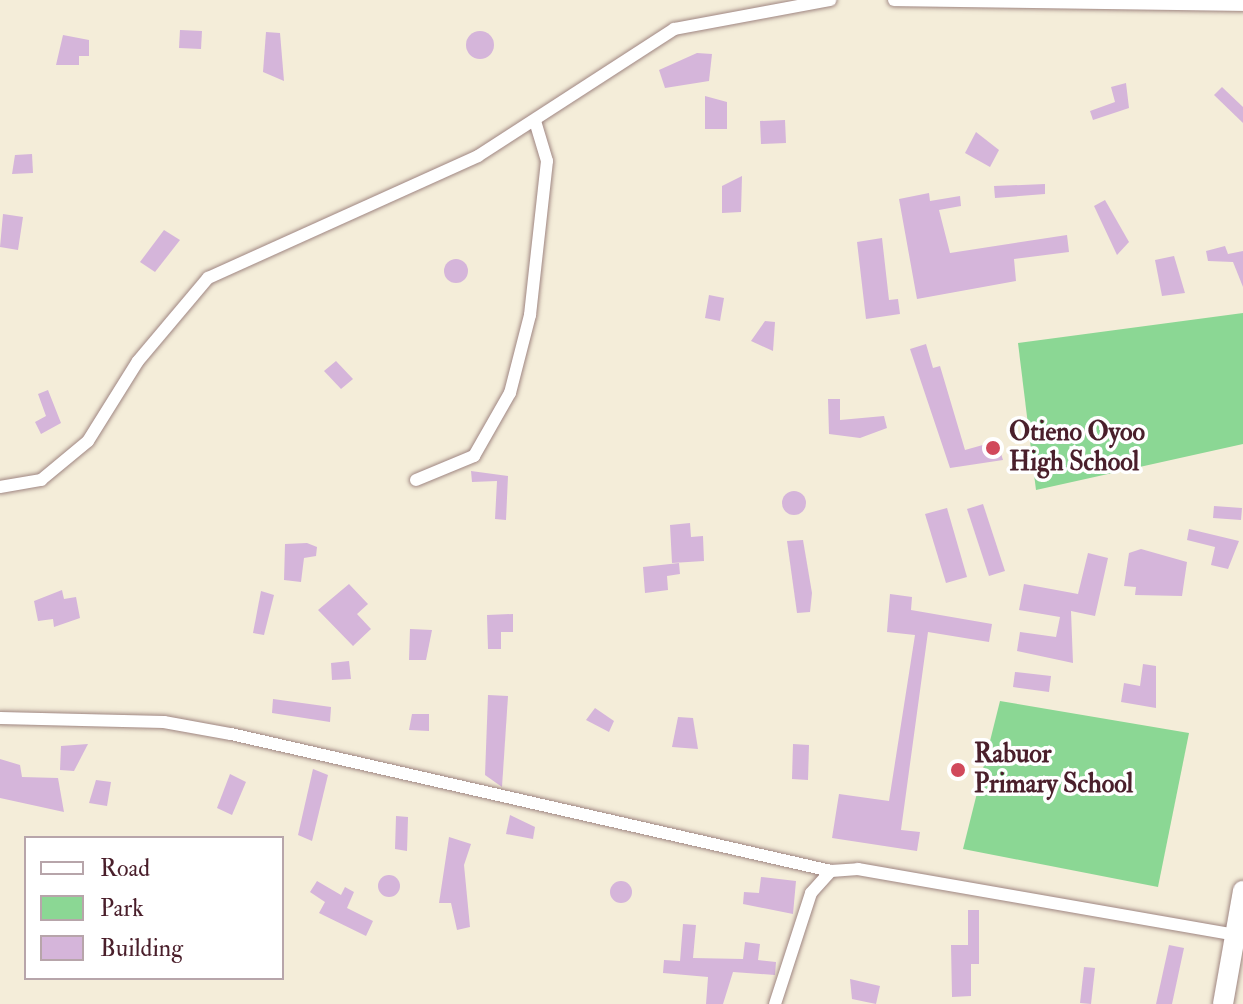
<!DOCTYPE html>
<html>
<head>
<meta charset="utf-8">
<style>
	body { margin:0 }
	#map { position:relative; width:1243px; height:1004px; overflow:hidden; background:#f4edd9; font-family:"IM FELL Double Pica",serif }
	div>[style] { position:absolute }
	.green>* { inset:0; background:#8bd794 }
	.building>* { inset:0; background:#d5b5da }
	.round { border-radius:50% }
	.roads { filter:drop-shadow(0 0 2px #9f8682) drop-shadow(0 0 2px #9f8682) }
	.minor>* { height:12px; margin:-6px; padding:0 6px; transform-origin:6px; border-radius:6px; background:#fff }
	.trunk>* { height:20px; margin:-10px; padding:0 10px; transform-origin:10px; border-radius:10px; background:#fff }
	.dots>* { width:22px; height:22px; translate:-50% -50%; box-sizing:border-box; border:4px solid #fff; border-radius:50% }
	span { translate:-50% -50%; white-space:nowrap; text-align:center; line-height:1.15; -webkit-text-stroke:7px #fff; paint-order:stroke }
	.poi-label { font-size:26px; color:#4a1f2b; font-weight:700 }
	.left { translate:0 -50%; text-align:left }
	.legend { position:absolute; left:24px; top:836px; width:260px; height:144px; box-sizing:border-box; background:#fff; border:2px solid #b7a5aa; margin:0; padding:10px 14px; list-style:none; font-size:24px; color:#4a1f2b }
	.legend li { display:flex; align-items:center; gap:16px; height:40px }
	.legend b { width:40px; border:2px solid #b7a5aa }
</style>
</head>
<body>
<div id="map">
	<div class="green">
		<div style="clip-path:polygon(1243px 313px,1243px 444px,1036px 490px,1018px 343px)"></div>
		<div style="clip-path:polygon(1000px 701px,1189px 733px,1158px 887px,963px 849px)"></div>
	</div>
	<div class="building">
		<div style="clip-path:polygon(180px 30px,202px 31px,201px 49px,179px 48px)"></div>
		<div class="round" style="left:466px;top:31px;width:28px;height:28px"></div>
		<div style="clip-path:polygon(266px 32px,280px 33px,284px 81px,263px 72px)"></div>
		<div style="clip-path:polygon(63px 35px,89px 40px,89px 56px,79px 56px,79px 65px,56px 65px)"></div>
		<div style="clip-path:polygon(697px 53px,712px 54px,709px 81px,665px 88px,659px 70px)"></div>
		<div style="clip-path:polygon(1126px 83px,1129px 108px,1093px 120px,1090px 111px,1115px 102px,1111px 87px)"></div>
		<div style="clip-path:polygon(1222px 87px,1243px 107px,1243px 123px,1214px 95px)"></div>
		<div style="clip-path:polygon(705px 96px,727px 102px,727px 129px,705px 129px)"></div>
		<div style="clip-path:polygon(785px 120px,786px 143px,761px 144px,760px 121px)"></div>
		<div style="clip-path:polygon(976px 132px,999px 150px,990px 167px,965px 153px)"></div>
		<div style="clip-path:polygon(32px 154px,33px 173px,12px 174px,15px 155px)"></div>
		<div style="clip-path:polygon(742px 176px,741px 212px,722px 213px,722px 186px)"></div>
		<div style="clip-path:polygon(1045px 184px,1045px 194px,995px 198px,994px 186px)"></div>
		<div style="clip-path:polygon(929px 193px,930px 201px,960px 196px,961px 206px,939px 210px,950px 253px,1067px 235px,1069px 252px,1014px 259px,1016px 281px,917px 299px,899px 199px)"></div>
		<div style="clip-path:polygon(1105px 200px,1129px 242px,1117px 255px,1094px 206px)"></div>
		<div style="clip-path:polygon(3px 214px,23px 217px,18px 250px,0 247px)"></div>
		<div style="clip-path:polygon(164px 230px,180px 240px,155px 272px,140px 262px)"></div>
		<div style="clip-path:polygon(882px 238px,889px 300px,898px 299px,900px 314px,866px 319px,857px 242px)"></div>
		<div style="clip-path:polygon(1225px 246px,1228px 254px,1243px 251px,1243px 287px,1233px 262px,1208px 261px,1206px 251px)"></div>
		<div style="clip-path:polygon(1174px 256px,1185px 293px,1162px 296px,1155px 260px)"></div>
		<div class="round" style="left:444px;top:259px;width:24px;height:24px"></div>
		<div style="clip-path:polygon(709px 295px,724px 298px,720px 321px,705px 318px)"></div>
		<div style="clip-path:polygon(765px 321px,775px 322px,773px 351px,751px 341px)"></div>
		<div style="clip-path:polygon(926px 344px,933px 368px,940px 366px,965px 450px,997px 441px,1003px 460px,950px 468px,910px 349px)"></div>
		<div style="clip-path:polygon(336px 361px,353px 379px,341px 389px,324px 371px)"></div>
		<div style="clip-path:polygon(48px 390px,61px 423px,41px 434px,35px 422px,46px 416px,38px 394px)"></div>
		<div style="clip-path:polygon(828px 399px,840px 399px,840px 420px,884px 416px,887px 428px,860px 438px,829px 434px)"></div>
		<div style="clip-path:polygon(471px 471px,508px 476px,506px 520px,495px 519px,497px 481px,472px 482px)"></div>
		<div class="round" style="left:782px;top:491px;width:24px;height:24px"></div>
		<div style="clip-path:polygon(983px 504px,1005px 571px,989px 576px,967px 509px)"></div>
		<div style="clip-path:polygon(1214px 506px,1242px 508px,1241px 520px,1213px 518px)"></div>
		<div style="clip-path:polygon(947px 508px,967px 577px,946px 583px,925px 514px)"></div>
		<div style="clip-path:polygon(690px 523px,691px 537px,703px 536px,704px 561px,672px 563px,670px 525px)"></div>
		<div style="clip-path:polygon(1189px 529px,1239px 541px,1228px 569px,1211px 565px,1215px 547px,1187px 540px)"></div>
		<div style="clip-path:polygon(803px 540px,812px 593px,810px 612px,797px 613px,787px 541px)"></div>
		<div style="clip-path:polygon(307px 543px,317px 547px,316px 556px,304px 558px,301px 582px,284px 580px,285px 544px)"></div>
		<div style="clip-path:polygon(1141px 549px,1187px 562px,1182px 596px,1135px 595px,1136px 587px,1124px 586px,1129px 553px)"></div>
		<div style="clip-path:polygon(1088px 553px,1108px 558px,1095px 616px,1071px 611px,1073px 663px,1017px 651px,1020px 632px,1056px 637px,1060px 617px,1019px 610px,1024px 584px,1078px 594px)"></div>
		<div style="clip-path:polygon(679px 563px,680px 574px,667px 576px,668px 590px,645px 593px,643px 567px)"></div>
		<div style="clip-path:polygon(349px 584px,368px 604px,357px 614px,371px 629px,353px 646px,318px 610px)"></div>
		<div style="clip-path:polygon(62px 590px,64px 599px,76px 597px,80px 618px,54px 627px,53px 619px,38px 621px,34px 601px)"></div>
		<div style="clip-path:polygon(261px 591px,274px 595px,264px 635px,253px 633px)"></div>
		<div style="clip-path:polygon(890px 594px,912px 597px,911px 610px,992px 624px,989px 642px,928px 632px,901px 830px,920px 832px,917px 851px,832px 838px,839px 794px,889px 801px,915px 635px,887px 632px)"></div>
		<div style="clip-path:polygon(513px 614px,513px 632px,501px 632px,501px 649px,488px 649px,487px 615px)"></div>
		<div style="clip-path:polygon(410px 629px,432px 630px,426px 660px,409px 660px)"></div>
		<div style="clip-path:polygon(349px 661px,351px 679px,332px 680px,331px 663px)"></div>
		<div style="clip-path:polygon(1143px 664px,1156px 666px,1156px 708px,1121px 702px,1124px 683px,1140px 686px)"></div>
		<div style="clip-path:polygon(1015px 672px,1051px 676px,1049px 692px,1013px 687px)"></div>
		<div style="clip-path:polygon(488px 695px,508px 696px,502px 787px,485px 775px)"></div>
		<div style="clip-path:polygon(273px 699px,331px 707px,330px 722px,272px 713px)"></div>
		<div style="clip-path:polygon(595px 708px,614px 721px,609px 732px,586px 720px)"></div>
		<div style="clip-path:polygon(412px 714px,429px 714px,429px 731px,409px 730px)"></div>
		<div style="clip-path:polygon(678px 717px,693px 718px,698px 749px,672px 747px)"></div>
		<div style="clip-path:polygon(88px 744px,74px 771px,60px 770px,61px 746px)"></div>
		<div style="clip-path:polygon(793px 744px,809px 745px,808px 780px,792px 779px)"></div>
		<div style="clip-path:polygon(0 759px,20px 765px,22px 777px,58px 778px,64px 812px,0 798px)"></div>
		<div style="clip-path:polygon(313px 769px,328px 775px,312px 841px,298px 835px)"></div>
		<div style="clip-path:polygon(230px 774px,246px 782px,232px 815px,217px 808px)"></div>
		<div style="clip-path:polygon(96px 780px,111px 782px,107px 806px,89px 803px)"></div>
		<div style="clip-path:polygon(510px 815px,535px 827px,533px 839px,506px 834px)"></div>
		<div style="clip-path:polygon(396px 816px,408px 817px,407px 851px,395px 849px)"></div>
		<div style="clip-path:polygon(449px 837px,471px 844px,464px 865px,470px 927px,457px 930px,451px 903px,439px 903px)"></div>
		<div class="round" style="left:378px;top:875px;width:22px;height:22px"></div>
		<div style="clip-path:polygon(761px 877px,796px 881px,793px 914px,743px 904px,744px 892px,759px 893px)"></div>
		<div style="clip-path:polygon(317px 881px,341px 895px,345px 887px,354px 892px,347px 908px,373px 921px,366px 936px,319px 913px,325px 902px,310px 892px)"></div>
		<div class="round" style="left:610px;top:881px;width:22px;height:22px"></div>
		<div style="clip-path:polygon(968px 910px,979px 910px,979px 964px,971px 964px,971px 996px,952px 997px,951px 945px,968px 945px)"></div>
		<div style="clip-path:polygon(683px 924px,696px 925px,693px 958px,743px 959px,745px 942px,760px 944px,758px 960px,776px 962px,775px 975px,733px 972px,723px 1004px,706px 1004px,708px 977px,663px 973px,664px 960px,680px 961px)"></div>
		<div style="clip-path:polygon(1169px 945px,1184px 948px,1172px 1004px,1156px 1004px)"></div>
		<div style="clip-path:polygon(1084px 967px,1095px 968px,1091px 1004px,1080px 1003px)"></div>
		<div style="clip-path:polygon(850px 979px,880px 986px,876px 1004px,852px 999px)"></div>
	</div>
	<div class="roads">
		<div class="minor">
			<div style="left:894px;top:0;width:349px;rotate:0.8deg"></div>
			<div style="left:416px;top:480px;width:63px;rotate:-22.5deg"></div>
			<div style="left:474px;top:456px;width:73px;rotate:-60.3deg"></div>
			<div style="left:510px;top:393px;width:81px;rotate:-75.6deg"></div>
			<div style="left:530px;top:315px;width:155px;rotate:-83.7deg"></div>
			<div style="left:547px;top:161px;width:42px;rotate:-106.7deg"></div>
			<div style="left:0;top:487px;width:42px;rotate:-9.7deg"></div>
			<div style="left:41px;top:480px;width:61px;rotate:-39.7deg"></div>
			<div style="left:88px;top:441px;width:94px;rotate:-58deg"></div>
			<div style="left:138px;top:361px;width:109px;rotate:-49.9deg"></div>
			<div style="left:208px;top:278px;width:296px;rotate:-24.3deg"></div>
			<div style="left:478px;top:156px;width:234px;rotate:-32.9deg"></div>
			<div style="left:674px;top:29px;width:159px;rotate:-10.5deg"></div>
			<div style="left:0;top:718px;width:164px;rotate:1.4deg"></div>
			<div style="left:164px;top:722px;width:68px;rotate:10.2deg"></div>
			<div style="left:231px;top:734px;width:615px;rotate:12.86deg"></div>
			<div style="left:775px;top:1004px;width:117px;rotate:-72deg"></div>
			<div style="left:811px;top:893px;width:30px;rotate:-48deg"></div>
			<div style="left:831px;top:871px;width:27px;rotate:-4deg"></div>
			<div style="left:858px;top:869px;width:383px;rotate:9.9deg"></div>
		</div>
		<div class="trunk">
			<div style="left:1223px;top:1004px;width:115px;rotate:-80deg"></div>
		</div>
	</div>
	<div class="dots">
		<div style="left:993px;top:448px;background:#d1495b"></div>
		<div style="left:958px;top:770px;background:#d1495b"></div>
	</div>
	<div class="poi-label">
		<span class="left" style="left:1009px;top:448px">Otieno Oyoo<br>High School</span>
		<span class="left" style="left:974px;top:770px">Rabuor<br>Primary School</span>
	</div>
	<ul class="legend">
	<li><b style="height:10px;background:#fff"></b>Road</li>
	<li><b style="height:22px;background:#8bd794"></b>Park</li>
	<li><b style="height:22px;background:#d5b5da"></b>Building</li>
	</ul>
</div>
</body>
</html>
